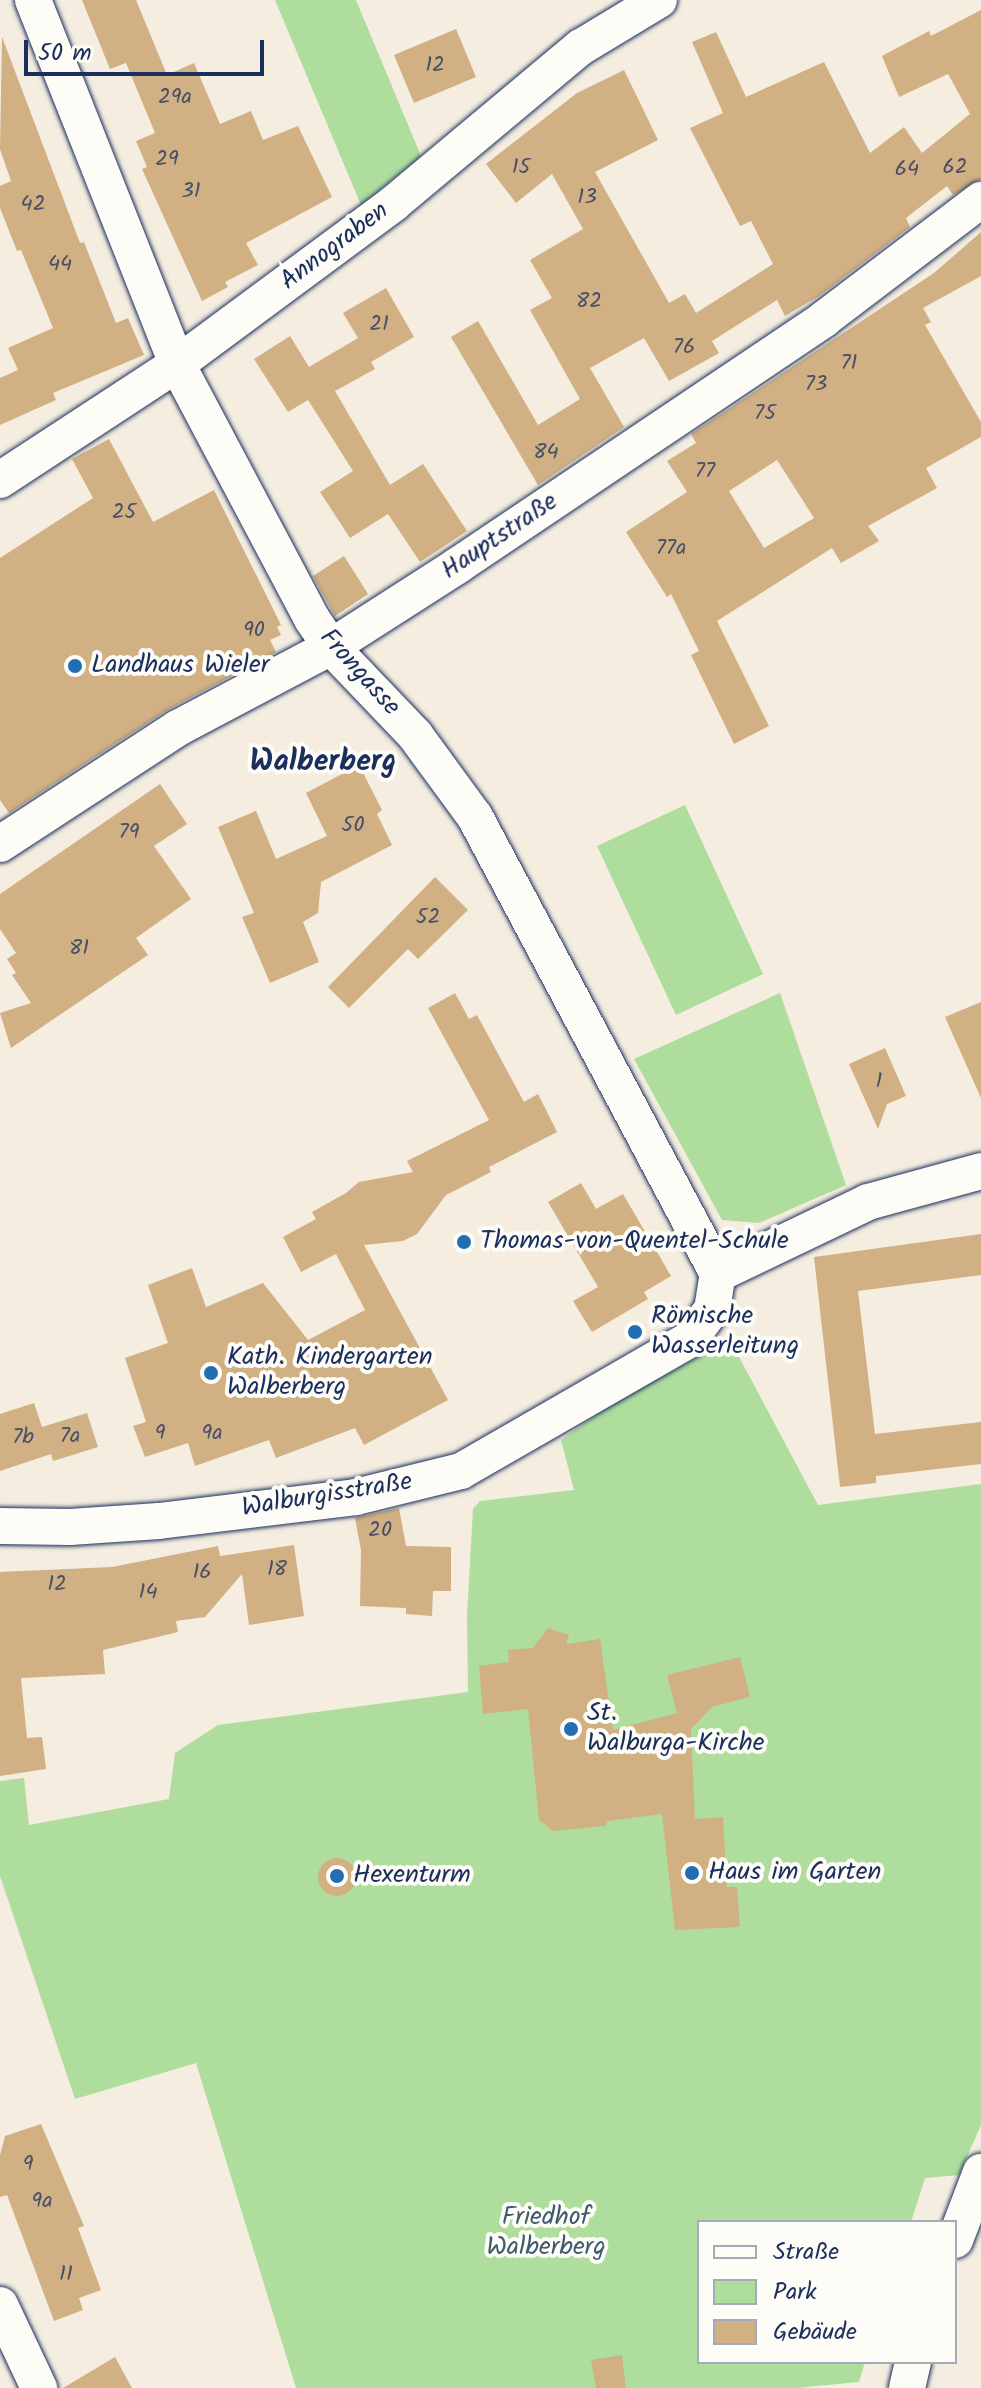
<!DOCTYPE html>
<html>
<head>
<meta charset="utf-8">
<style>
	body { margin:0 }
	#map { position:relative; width:981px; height:2388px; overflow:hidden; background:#f4ede0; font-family:Kalam,sans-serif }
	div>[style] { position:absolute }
	.green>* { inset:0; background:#aedd9d }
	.building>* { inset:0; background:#d1b084 }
	.round { border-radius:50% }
	.roads { filter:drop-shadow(0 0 2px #1b2f5e) drop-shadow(0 0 2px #1b2f5e) }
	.street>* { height:36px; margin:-18px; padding:0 18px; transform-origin:18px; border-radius:18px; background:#fdfcf7 }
	.dots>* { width:22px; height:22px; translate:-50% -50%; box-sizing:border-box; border:4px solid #fdfcf7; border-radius:50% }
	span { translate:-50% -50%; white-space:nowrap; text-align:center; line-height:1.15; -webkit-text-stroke:8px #fdfcf7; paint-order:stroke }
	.number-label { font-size:22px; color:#484f68 }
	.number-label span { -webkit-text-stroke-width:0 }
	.street-label { font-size:26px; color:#1b2f5e }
	.poi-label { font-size:26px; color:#1b2f5e }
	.left { translate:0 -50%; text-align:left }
	.park-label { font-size:26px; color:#405a6e }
	.quarter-label { font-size:30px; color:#1b2f5e; font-weight:700 }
	.legend { position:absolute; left:697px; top:2220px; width:260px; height:144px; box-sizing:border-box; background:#fdfcf7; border:2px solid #a3aaba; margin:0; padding:10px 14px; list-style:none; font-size:24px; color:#1b2f5e }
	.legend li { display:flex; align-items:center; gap:16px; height:40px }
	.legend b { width:40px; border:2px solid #a3aaba }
	.scale { position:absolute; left:24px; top:40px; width:240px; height:36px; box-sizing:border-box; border:4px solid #1b2f5e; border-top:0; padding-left:10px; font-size:24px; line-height:28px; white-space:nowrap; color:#1b2f5e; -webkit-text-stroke:6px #fdfcf7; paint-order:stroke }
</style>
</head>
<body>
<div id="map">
	<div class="green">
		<div style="clip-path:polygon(275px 0,356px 0,421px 156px,361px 205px)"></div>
		<div style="clip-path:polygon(685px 805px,763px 974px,676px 1015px,597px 846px)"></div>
		<div style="clip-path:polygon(780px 993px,846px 1185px,759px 1223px,722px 1220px,634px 1059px)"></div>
		<div style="clip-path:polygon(730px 1340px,818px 1505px,981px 1484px,981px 2125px,959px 2175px,925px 2178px,911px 2222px,699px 2222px,699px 2362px,865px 2362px,859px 2382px,796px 2388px,296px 2388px,196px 2063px,75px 2099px,0 1876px,0 1781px,24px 1778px,29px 1825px,169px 1799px,175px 1753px,218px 1725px,468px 1692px,467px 1616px,473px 1509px,480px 1501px,574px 1490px,561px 1440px,610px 1405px)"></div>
	</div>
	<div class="building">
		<div style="clip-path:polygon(82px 0,136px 0,167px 75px,194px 63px,220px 124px,251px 111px,263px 140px,298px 126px,332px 197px,246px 243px,258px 265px,225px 282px,228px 287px,202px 301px,142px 169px,147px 167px,136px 141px,155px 133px,126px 63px,110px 69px)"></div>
		<div style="clip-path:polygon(981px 10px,981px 179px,953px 195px,947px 186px,906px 218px,910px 227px,819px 296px,785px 316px,777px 300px,712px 341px,719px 353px,669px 381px,644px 338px,590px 368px,624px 427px,538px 485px,451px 337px,478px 321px,538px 425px,580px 399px,530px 310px,552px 298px,530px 260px,583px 229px,552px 174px,516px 203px,486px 164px,577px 93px,624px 70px,658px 140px,595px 172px,669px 303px,685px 294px,696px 313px,773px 264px,751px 221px,740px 226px,690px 128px,723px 113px,692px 42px,716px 32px,746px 97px,824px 62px,870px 153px,904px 127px,922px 153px,970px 114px,948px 74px,899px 97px,882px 56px,929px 31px,931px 36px)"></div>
		<div style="clip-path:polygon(456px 29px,476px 77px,414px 103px,394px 55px)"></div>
		<div style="clip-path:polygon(2px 37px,80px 243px,84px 242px,116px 323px,128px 318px,144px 355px,53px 393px,56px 400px,0 425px,0 378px,18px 370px,8px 348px,53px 328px,21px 250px,17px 251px,0 208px,0 186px,11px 181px,0 149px)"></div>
		<div style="clip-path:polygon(evenodd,981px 232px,981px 276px,923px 308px,931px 322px,925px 325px,981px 422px,981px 437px,926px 468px,937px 488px,868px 526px,879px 541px,841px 563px,832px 548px,717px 621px,769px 726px,734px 744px,691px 655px,699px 651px,671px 594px,667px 597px,626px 532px,687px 492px,667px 461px,696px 443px,691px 434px,934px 273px,981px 232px,777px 460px,814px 518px,764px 548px,729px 491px,777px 460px)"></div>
		<div style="clip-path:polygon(386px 288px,414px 337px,371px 362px,375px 369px,335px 391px,390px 485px,423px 464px,467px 531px,420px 562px,388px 514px,350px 538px,320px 492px,353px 471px,308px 400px,288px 412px,254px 359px,290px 336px,309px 367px,358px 338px,343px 313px)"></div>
		<div style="clip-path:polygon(109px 439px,153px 522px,214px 490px,281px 625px,277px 627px,281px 635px,270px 640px,276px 652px,167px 710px,9px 813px,0 800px,0 558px,93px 498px,72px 459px)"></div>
		<div style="clip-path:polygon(344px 556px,368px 594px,335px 616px,313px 576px)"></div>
		<div style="clip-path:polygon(359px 765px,382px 810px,377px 814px,392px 845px,321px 882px,318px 913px,303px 922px,319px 962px,270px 983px,242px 917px,254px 913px,218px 827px,256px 811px,276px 859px,327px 836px,306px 793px)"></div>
		<div style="clip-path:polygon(160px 784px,187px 824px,154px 846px,191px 899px,136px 938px,148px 955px,11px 1048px,0 1013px,31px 1003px,12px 975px,16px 973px,7px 959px,16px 953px,0 929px,0 894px)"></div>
		<div style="clip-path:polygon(435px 877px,468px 910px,418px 959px,408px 949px,349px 1008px,328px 987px)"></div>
		<div style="clip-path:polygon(455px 993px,469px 1019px,477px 1015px,524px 1102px,538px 1094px,557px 1132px,489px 1167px,491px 1172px,446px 1195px,417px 1234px,403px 1241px,364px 1245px,448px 1400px,364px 1445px,355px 1428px,276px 1458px,269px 1440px,195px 1466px,188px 1443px,145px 1457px,133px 1426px,146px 1422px,125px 1358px,168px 1343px,148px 1285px,192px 1268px,206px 1307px,263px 1283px,308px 1340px,365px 1310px,336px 1254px,301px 1272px,283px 1237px,316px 1219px,312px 1212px,346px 1193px,359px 1182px,413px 1172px,407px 1161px,489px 1120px,428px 1008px)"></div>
		<div style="clip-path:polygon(981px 1002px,981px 1098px,945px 1017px)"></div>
		<div style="clip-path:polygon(885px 1048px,906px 1096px,887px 1104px,878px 1129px,849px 1064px)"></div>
		<div style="clip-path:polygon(581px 1183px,596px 1209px,623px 1194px,671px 1276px,644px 1292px,648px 1299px,592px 1332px,573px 1301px,598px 1287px,548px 1202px)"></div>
		<div style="clip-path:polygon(981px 1234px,981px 1275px,858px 1291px,875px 1434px,981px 1422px,981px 1464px,876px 1476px,876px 1483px,840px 1487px,814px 1257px)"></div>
		<div style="clip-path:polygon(34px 1403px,42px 1427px,87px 1413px,98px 1447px,53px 1461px,51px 1454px,0 1471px,0 1414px)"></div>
		<div style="clip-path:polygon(399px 1508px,406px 1546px,451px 1547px,451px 1591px,433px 1591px,432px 1616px,406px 1614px,406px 1608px,360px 1606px,361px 1550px,355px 1518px)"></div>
		<div style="clip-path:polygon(294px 1545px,304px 1616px,249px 1625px,242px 1574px,205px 1617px,176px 1621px,178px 1632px,103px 1650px,105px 1674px,21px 1678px,27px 1738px,42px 1737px,46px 1769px,0 1776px,0 1572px,112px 1567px,218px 1546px,220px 1556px)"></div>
		<div style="clip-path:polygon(548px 1628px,569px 1635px,566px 1644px,600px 1639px,613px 1730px,677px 1713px,667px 1675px,740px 1657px,750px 1697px,712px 1707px,691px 1729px,695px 1819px,723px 1817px,727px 1887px,737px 1887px,740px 1927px,675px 1930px,662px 1814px,608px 1821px,605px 1826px,553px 1831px,539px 1820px,528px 1709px,483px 1714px,479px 1666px,509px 1662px,508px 1650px,533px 1648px)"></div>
		<div class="round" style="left:318px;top:1858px;width:38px;height:38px"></div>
		<div style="clip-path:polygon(41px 2124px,84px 2226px,78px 2228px,101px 2290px,79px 2298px,83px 2310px,54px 2321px,7px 2195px,0 2197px,0 2155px,5px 2136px)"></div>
		<div style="clip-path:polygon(622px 2355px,626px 2388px,596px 2388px,591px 2360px)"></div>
		<div style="clip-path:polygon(115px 2357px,132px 2388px,63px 2388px)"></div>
	</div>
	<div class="roads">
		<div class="street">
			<div style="left:33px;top:0;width:391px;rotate:68.4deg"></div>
			<div style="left:177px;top:364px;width:289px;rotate:62.1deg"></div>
			<div style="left:312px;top:619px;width:34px;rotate:56deg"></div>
			<div style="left:331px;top:647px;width:122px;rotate:46.3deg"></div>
			<div style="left:415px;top:735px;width:102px;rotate:53.8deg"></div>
			<div style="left:475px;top:817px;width:518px;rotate:62deg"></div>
			<div style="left:0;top:480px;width:212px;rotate:-33.2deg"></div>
			<div style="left:177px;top:364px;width:269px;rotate:-36.5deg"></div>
			<div style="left:393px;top:204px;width:245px;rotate:-39.9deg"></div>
			<div style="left:581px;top:47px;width:91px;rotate:-31.1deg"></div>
			<div style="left:0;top:844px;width:212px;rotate:-33.1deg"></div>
			<div style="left:178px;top:728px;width:173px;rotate:-27.9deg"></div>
			<div style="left:331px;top:647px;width:150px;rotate:-32.7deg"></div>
			<div style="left:457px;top:566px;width:442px;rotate:-33.9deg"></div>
			<div style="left:824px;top:319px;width:197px;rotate:-37.2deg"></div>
			<div style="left:718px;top:1274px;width:166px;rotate:-25.6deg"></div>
			<div style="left:868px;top:1202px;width:117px;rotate:-15.3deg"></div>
			<div style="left:0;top:1526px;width:70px;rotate:0.8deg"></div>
			<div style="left:70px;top:1527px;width:89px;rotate:-3.9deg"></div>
			<div style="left:159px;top:1521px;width:198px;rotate:-6.9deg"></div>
			<div style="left:356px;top:1497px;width:108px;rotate:-13.9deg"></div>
			<div style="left:461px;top:1471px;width:263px;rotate:-29.9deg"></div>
			<div style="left:689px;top:1340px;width:38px;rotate:-53deg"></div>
			<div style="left:712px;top:1310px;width:36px;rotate:-81deg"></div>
			<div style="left:955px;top:2240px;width:73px;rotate:-69.1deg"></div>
			<div style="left:0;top:2305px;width:92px;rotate:64.8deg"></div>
			<div style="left:907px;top:2388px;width:27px;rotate:-77deg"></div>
		</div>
	</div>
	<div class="dots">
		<div style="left:75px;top:666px;background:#1f6fb2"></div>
		<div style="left:464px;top:1242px;background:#1f6fb2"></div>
		<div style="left:635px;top:1332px;background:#1f6fb2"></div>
		<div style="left:211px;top:1373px;background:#1f6fb2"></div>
		<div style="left:571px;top:1729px;background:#1f6fb2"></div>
		<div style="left:692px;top:1873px;background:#1f6fb2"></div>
		<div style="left:337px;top:1876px;background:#1f6fb2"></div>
	</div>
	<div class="number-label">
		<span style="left:435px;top:66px">12</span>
		<span style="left:175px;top:98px">29a</span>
		<span style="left:167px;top:160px">29</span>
		<span style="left:521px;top:168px">15</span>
		<span style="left:955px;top:168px">62</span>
		<span style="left:907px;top:170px">64</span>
		<span style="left:191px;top:192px">31</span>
		<span style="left:587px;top:198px">13</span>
		<span style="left:33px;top:205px">42</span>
		<span style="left:60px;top:265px">44</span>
		<span style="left:589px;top:302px">82</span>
		<span style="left:379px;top:325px">21</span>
		<span style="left:684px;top:348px">76</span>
		<span style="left:849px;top:364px">71</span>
		<span style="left:816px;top:385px">73</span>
		<span style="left:765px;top:414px">75</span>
		<span style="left:546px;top:453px">84</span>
		<span style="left:705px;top:472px">77</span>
		<span style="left:124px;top:513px">25</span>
		<span style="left:671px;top:549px">77a</span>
		<span style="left:254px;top:631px">90</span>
		<span style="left:353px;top:826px">50</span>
		<span style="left:129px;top:833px">79</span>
		<span style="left:428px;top:918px">52</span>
		<span style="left:79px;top:949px">81</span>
		<span style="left:879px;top:1082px">1</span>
		<span style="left:160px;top:1434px">9</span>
		<span style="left:212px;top:1434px">9a</span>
		<span style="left:70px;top:1437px">7a</span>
		<span style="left:23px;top:1438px">7b</span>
		<span style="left:380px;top:1531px">20</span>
		<span style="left:277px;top:1570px">18</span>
		<span style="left:202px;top:1573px">16</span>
		<span style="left:57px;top:1585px">12</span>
		<span style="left:148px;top:1593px">14</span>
		<span style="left:28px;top:2165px">9</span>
		<span style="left:42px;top:2202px">9a</span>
		<span style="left:66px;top:2275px">11</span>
	</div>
	<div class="street-label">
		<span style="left:335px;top:247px;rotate:-37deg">Annograben</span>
		<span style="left:500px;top:537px;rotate:-34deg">Hauptstraße</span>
		<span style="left:359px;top:673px;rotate:48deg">Frongasse</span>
		<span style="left:327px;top:1496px;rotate:-9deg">Walburgisstraße</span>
	</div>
	<div class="poi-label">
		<span class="left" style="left:91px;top:666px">Landhaus Wieler</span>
		<span class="left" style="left:480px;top:1242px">Thomas-von-Quentel-Schule</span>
		<span class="left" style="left:651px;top:1332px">Römische<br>Wasserleitung</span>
		<span class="left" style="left:227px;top:1373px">Kath. Kindergarten<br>Walberberg</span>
		<span class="left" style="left:587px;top:1729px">St.<br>Walburga-Kirche</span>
		<span class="left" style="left:708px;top:1873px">Haus im Garten</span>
		<span class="left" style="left:353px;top:1876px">Hexenturm</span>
	</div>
	<div class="park-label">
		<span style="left:546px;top:2233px">Friedhof<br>Walberberg</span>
	</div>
	<div class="quarter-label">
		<span style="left:323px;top:762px">Walberberg</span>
	</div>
	<ul class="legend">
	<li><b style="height:10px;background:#fdfcf7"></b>Straße</li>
	<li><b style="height:22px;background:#aedd9d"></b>Park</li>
	<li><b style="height:22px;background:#d1b084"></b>Gebäude</li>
	</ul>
	<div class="scale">50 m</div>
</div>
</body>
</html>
